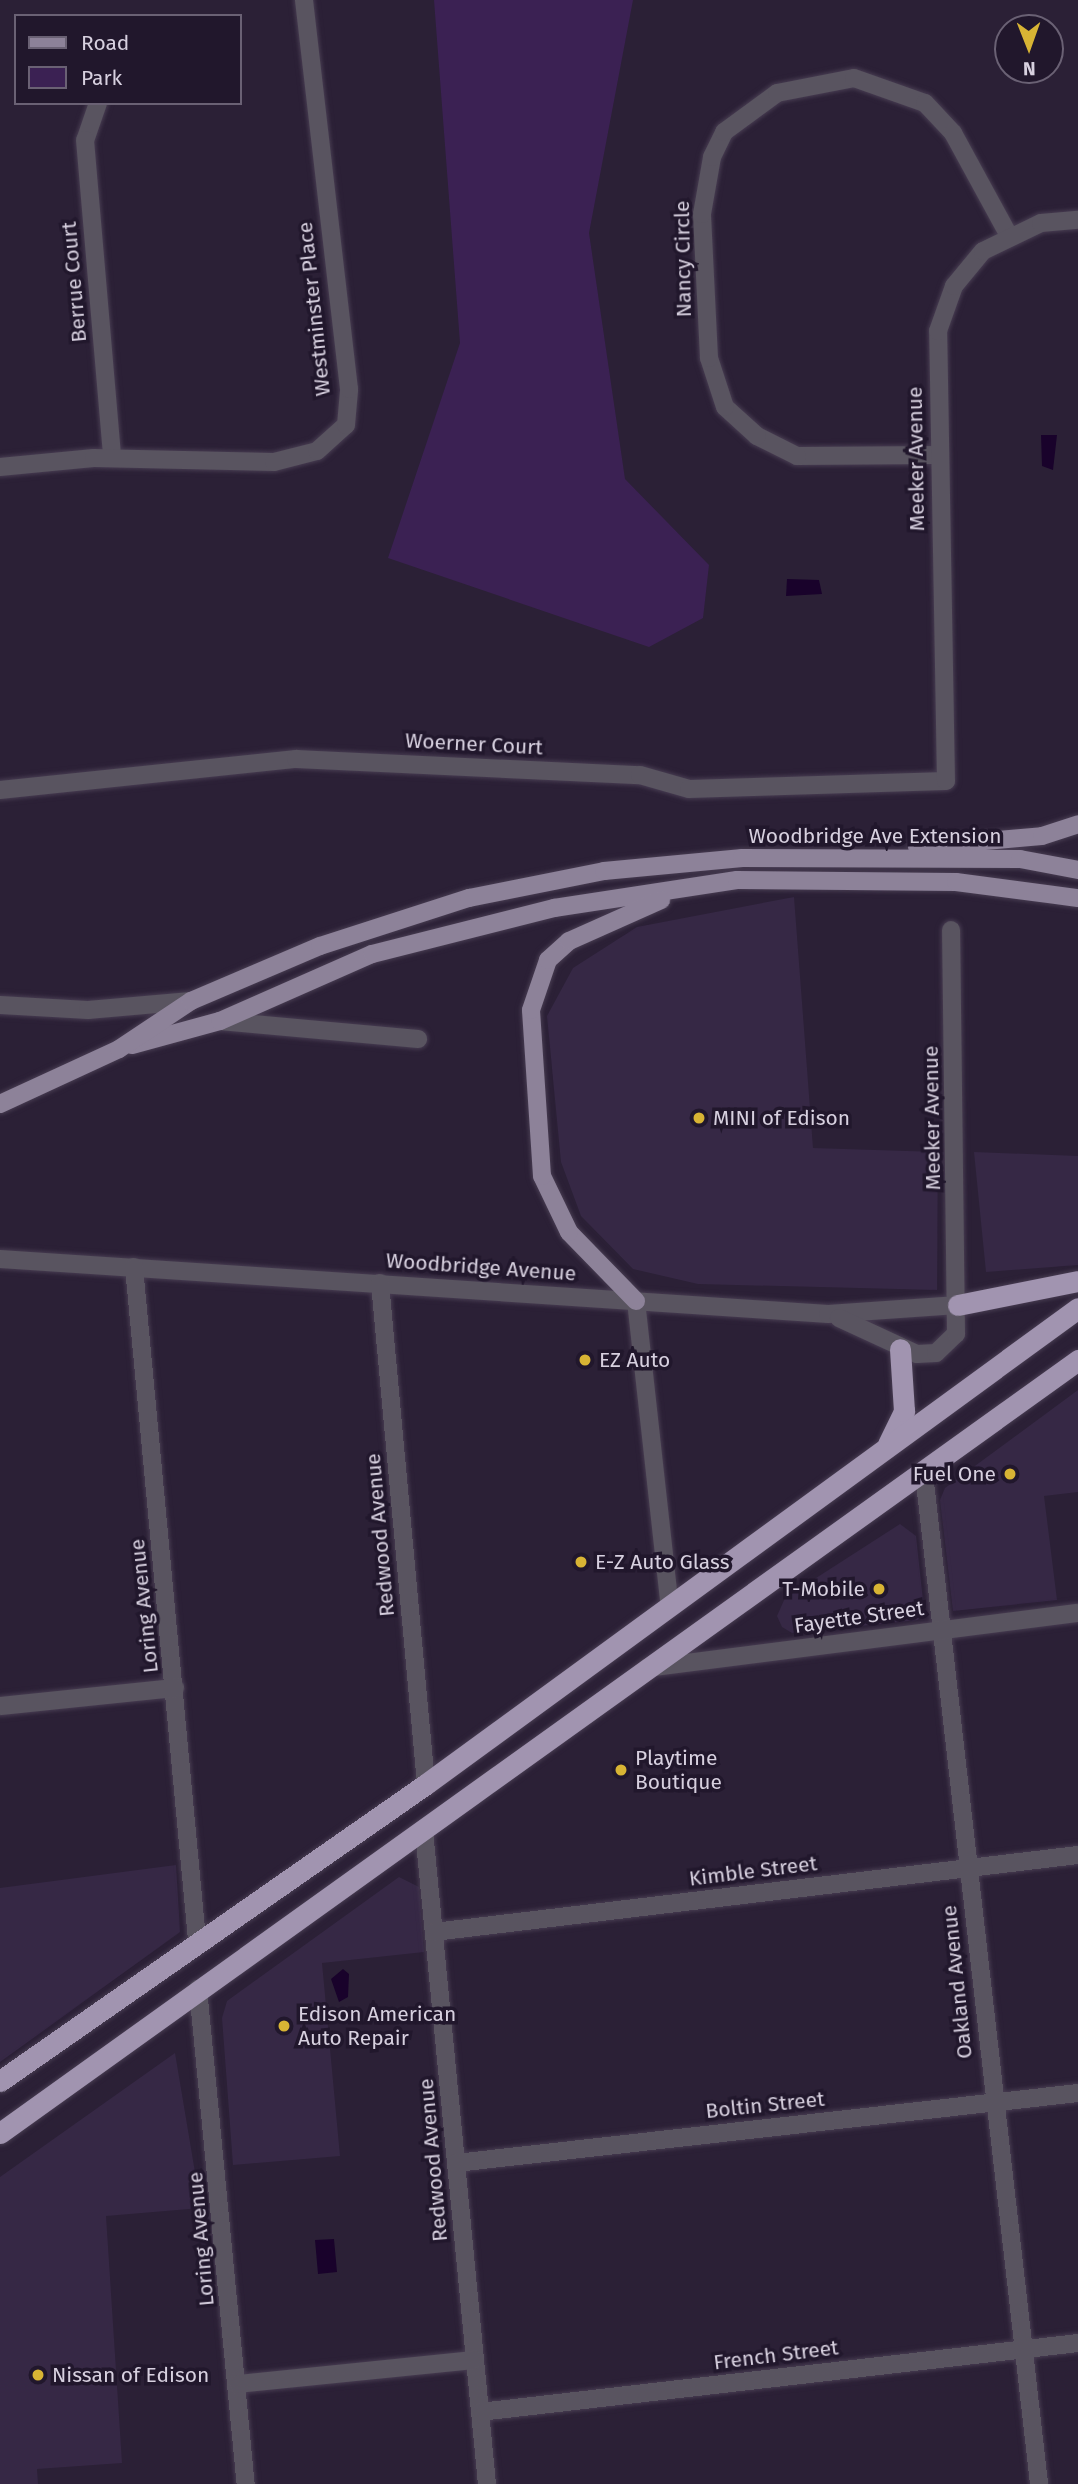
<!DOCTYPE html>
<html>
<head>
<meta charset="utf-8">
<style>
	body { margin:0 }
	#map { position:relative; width:1078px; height:2484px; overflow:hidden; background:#2b2036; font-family:"Fira Sans",sans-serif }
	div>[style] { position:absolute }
	.built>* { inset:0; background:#362845 }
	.green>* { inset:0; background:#3b2153 }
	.water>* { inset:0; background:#19022b }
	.roads { filter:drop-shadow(0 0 2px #473c51) drop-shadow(0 0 2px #473c51) }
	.minor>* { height:18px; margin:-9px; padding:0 9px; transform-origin:9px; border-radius:9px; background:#595460 }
	.major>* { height:18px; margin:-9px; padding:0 9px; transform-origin:9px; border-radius:9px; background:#8d8299 }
	.highway>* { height:21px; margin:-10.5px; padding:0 10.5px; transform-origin:10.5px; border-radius:10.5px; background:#a194b0 }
	.dots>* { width:19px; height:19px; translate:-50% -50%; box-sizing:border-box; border:4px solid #21172c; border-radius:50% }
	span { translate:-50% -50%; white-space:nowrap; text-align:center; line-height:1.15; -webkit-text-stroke:7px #21172c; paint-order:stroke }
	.street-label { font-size:21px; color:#d7d0df }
	.poi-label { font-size:21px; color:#d7d0df }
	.left { translate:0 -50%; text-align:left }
	.right { translate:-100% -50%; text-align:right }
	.legend { position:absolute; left:14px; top:14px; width:228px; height:91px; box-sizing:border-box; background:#21172c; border:2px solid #6a6174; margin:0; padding:9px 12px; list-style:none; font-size:21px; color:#d7d0df }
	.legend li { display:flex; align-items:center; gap:14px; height:35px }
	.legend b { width:35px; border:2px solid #6a6174 }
	.north { position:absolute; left:994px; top:14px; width:70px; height:70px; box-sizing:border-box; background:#21172c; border:2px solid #6a6174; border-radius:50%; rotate:179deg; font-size:19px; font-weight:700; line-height:28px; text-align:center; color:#d7d0df }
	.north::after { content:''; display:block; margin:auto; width:24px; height:32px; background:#d8b434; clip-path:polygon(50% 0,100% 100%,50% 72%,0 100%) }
</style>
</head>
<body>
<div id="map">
	<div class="built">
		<div style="clip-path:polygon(794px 897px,813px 1148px,938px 1152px,937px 1290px,698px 1284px,633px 1269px,581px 1216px,561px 1162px,547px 1016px,573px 968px,637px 927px)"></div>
		<div style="clip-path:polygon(974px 1152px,1078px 1156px,1078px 1265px,986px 1272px)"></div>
		<div style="clip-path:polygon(1078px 1390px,1078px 1492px,1044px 1496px,1057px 1600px,953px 1611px,940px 1500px,945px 1488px)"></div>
		<div style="clip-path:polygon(900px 1524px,916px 1536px,924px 1610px,918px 1620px,792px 1633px,782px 1627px,777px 1616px,785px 1598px)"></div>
		<div style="clip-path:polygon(176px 1865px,180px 1932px,0 2062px,0 1888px)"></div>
		<div style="clip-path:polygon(399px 1877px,419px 1887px,424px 1952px,322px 1963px,340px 2156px,233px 2165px,222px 2018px,227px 2001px)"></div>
		<div style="clip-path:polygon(175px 2053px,201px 2208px,106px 2216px,122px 2463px,37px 2469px,38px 2484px,0 2484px,0 2177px)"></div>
	</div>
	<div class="green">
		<div style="clip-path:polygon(434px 0,633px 0,589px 233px,625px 479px,709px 565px,703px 618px,649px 647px,388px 558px,460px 343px)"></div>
	</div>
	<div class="water">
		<div style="clip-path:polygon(1041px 435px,1057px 435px,1053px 470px,1042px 466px)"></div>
		<div style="clip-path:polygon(787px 579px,819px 580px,822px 594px,786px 596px)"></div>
		<div style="clip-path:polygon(343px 1969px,349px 1974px,348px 1997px,339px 2002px,331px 1979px)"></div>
		<div style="clip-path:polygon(334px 2239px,337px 2272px,318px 2274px,315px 2240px)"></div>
	</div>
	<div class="roads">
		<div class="minor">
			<div style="left:98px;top:103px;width:39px;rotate:109deg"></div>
			<div style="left:85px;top:140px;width:319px;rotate:85.1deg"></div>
			<div style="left:938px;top:455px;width:141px;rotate:179.6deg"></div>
			<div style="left:797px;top:456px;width:45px;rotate:-153.4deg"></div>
			<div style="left:757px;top:436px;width:43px;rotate:-137.8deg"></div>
			<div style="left:725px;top:407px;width:52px;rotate:-108.1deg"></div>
			<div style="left:709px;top:358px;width:144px;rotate:-92.8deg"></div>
			<div style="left:702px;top:214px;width:58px;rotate:-80deg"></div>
			<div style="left:712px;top:157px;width:28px;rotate:-64deg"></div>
			<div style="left:724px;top:132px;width:66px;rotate:-36.3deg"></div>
			<div style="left:777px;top:93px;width:78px;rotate:-11deg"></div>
			<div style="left:854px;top:78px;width:75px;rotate:19.4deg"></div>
			<div style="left:925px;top:103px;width:41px;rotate:47deg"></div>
			<div style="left:953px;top:133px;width:115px;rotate:61.4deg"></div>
			<div style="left:0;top:467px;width:94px;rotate:-5.5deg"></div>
			<div style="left:94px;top:458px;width:180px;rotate:1.3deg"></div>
			<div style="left:274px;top:462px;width:44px;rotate:-14.3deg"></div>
			<div style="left:317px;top:451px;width:39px;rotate:-42deg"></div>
			<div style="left:346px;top:425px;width:36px;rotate:-85deg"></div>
			<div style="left:349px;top:389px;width:392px;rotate:-96.6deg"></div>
			<div style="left:0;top:790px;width:298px;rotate:-6deg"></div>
			<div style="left:296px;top:759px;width:344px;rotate:2.7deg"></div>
			<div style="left:640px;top:775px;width:51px;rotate:15.9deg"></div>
			<div style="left:689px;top:789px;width:257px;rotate:-1.8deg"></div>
			<div style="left:946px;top:781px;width:450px;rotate:-91deg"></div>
			<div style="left:938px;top:331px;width:48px;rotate:-70.4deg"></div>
			<div style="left:954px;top:286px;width:45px;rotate:-50.4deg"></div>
			<div style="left:983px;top:251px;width:64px;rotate:-25.8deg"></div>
			<div style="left:1041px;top:223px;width:37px;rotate:-5deg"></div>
			<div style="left:0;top:1005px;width:88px;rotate:3.3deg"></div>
			<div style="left:88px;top:1010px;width:103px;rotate:-5deg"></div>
			<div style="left:220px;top:1021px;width:199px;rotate:5.2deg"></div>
			<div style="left:0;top:1259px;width:830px;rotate:3.8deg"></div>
			<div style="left:828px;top:1314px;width:130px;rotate:-4deg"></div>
			<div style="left:134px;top:1267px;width:676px;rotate:84.65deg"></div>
			<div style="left:380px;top:1283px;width:503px;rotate:84.75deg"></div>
			<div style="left:636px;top:1301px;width:308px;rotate:83.7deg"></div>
			<div style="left:839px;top:1318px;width:86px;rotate:24.8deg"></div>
			<div style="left:917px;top:1354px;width:19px;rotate:-3deg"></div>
			<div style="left:936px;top:1353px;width:28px;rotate:-44deg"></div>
			<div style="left:956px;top:1334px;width:404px;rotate:-90.7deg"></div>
			<div style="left:924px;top:1474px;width:1017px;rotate:83.5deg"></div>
			<div style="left:647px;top:1668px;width:434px;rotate:-7.3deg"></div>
			<div style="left:0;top:1706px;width:176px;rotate:-5.9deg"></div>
			<div style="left:424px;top:1831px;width:656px;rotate:84.49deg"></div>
			<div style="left:434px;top:1932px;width:649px;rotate:-6.82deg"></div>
			<div style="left:198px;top:1989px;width:497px;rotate:84.5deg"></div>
			<div style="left:456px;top:2163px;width:626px;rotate:-6.42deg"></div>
			<div style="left:238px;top:2384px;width:238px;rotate:-5.8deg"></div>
			<div style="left:480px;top:2412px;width:602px;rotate:-6.58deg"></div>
		</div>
		<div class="major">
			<div style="left:917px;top:847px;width:125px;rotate:-5deg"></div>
			<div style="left:1042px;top:836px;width:38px;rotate:-18deg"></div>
			<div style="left:132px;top:1045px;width:91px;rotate:-15.3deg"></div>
			<div style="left:220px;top:1021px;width:166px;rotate:-23.8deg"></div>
			<div style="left:372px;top:954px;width:188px;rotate:-14.2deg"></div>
			<div style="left:554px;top:908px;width:185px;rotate:-8.7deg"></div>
			<div style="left:737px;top:880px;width:219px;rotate:0.5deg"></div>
			<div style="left:956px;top:882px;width:123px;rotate:7.5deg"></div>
			<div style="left:0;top:1104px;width:131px;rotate:-24.8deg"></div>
			<div style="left:119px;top:1049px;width:87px;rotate:-33.7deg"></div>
			<div style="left:191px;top:1001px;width:140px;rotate:-23.1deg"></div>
			<div style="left:320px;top:946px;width:157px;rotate:-17.9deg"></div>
			<div style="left:469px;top:898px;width:138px;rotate:-11.3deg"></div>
			<div style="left:604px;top:871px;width:139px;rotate:-5.4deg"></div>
			<div style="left:742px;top:858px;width:278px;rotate:0.2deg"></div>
			<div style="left:1020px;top:859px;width:59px;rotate:10.7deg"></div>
			<div style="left:636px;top:1301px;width:96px;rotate:-134.2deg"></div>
			<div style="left:569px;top:1232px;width:62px;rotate:-115.7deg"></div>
			<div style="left:542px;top:1176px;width:166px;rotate:-93.8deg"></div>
			<div style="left:531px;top:1010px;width:53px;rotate:-71.2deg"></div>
			<div style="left:548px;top:960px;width:28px;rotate:-42deg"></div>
			<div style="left:569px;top:941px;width:101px;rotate:-24deg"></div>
		</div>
		<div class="highway">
			<div style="left:958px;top:1305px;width:122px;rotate:-11.3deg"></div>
			<div style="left:888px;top:1444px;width:37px;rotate:-64deg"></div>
			<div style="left:904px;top:1411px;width:62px;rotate:-93.7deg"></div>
			<div style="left:0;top:2081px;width:519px;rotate:-34.88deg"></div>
			<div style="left:426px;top:1784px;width:807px;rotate:-36.13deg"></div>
			<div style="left:0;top:2133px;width:1327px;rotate:-35.64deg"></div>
		</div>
	</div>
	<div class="dots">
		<div style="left:699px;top:1118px;background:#d8b434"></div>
		<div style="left:585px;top:1360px;background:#d8b434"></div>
		<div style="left:1010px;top:1474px;background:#d8b434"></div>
		<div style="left:581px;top:1562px;background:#d8b434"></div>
		<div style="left:879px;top:1589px;background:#d8b434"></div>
		<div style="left:621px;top:1770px;background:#d8b434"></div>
		<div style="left:284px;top:2026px;background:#d8b434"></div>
		<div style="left:38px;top:2375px;background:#d8b434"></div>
	</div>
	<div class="street-label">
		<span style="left:683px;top:259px;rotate:-91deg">Nancy Circle</span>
		<span style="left:74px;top:282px;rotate:-95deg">Berrue Court</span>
		<span style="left:314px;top:309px;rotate:-96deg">Westminster Place</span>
		<span style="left:916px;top:459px;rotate:-91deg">Meeker Avenue</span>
		<span style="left:474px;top:744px;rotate:3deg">Woerner Court</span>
		<span style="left:875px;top:836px">Woodbridge Ave Extension</span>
		<span style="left:932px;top:1118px;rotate:-91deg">Meeker Avenue</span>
		<span style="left:481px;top:1267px;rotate:4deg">Woodbridge Avenue</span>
		<span style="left:380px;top:1535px;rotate:-95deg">Redwood Avenue</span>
		<span style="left:144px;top:1606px;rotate:-96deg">Loring Avenue</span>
		<span style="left:859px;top:1617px;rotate:-8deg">Fayette Street</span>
		<span style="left:753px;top:1871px;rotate:-7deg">Kimble Street</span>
		<span style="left:957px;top:1982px;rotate:-96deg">Oakland Avenue</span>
		<span style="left:765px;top:2105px;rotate:-6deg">Boltin Street</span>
		<span style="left:433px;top:2160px;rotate:-95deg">Redwood Avenue</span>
		<span style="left:201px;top:2239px;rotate:-95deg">Loring Avenue</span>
		<span style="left:776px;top:2355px;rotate:-7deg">French Street</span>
	</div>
	<div class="poi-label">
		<span class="left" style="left:713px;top:1118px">MINI of Edison</span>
		<span class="left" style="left:599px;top:1360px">EZ Auto</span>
		<span class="right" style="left:996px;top:1474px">Fuel One</span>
		<span class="left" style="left:595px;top:1562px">E-Z Auto Glass</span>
		<span class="right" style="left:865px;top:1589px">T-Mobile</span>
		<span class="left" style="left:635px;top:1770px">Playtime<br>Boutique</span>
		<span class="left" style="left:298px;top:2026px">Edison American<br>Auto Repair</span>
		<span class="left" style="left:52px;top:2375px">Nissan of Edison</span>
	</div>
	<ul class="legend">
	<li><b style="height:9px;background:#8d8299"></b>Road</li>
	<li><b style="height:19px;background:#3b2153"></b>Park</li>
	</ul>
	<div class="north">N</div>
</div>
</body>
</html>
